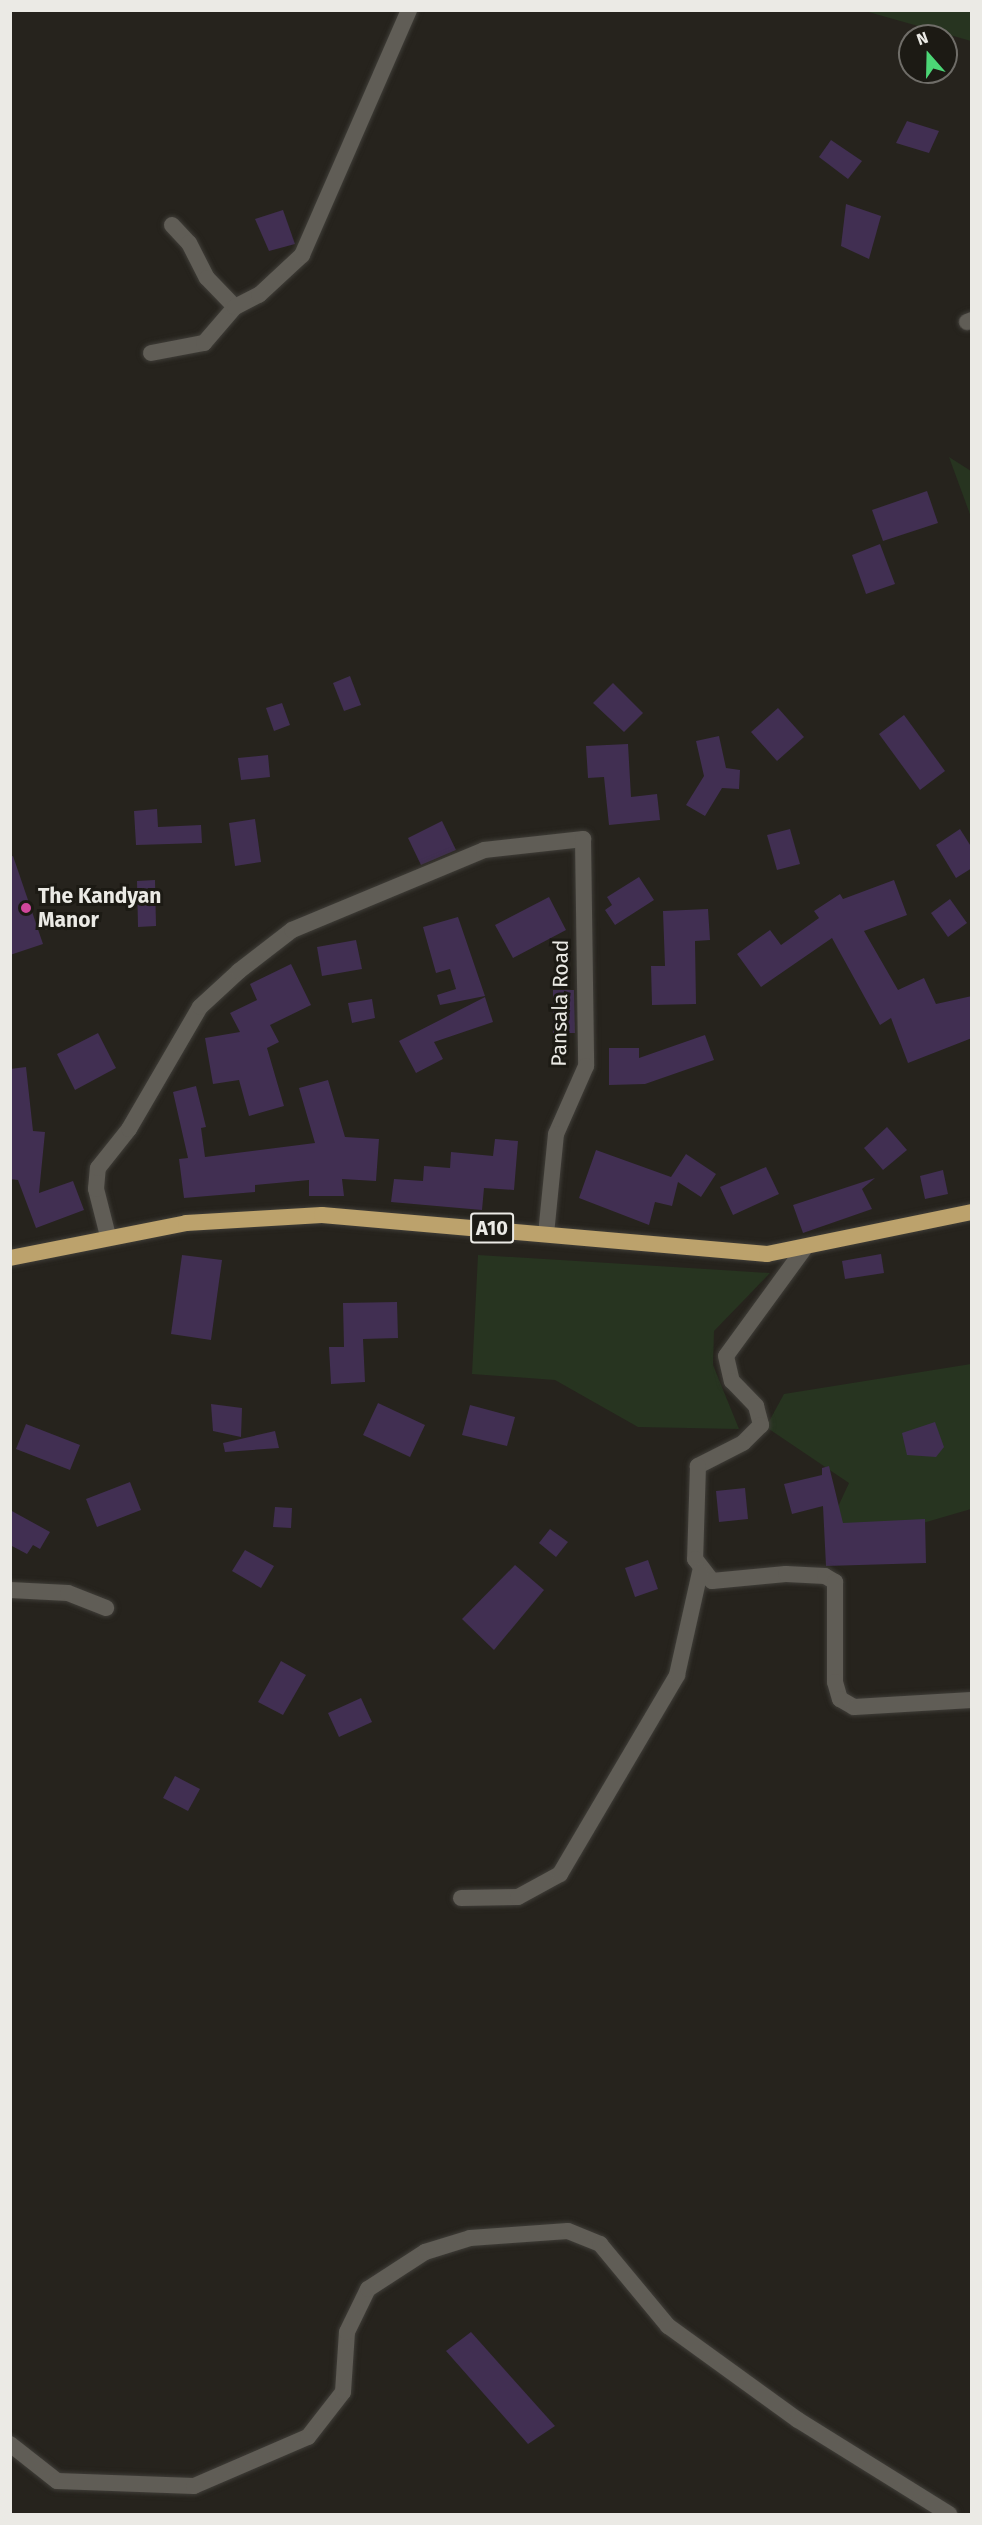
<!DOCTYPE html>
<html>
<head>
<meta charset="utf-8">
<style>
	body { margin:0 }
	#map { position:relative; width:982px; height:2525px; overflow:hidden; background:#26231d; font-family:"Fira Sans",sans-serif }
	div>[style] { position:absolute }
	.green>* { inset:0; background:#273420 }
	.building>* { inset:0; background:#412f52 }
	.roads { filter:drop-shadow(0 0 2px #3f3d38) drop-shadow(0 0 2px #3f3d38) }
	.minor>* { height:16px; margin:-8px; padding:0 8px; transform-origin:8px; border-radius:8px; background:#605d56 }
	.trunk>* { height:16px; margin:-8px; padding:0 8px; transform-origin:8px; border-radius:8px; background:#bca26c }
	.dots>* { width:16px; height:16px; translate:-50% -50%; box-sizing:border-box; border:3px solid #1c1a14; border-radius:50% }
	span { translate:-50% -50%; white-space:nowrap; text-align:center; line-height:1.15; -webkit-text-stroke:6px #1c1a14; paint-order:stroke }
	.shield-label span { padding:2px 4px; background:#1c1a14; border:2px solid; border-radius:4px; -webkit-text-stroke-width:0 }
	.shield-label { font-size:20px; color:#ebeae5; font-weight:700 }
	.poi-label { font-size:21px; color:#ebeae5; font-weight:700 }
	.left { translate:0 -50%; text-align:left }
	.street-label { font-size:21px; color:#ebeae5 }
	.frame { position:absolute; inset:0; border:12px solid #ebeae5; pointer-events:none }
	.north { position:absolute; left:898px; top:24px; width:60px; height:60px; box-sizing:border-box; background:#1c1a14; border:2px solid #6f6d68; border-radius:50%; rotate:340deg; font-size:16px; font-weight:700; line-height:24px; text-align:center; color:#ebeae5 }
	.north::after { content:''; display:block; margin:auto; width:21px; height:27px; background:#4cd676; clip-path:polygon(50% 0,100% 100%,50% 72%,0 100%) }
</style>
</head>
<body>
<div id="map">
	<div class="green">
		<div style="clip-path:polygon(865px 11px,971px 11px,971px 41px)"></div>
		<div style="clip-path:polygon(949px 457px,971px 471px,971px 517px)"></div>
		<div style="clip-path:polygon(478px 1255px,770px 1273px,714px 1331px,713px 1365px,739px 1429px,638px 1427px,555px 1380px,472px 1374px)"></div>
		<div style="clip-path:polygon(971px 1364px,971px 1509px,892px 1532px,825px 1535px,849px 1483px,766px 1427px,784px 1394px)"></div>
	</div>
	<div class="building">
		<div style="clip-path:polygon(907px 121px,939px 131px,929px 153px,896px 143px)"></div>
		<div style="clip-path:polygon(831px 140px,862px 161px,848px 179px,819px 157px)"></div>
		<div style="clip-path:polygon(846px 204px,881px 216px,869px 259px,841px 246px)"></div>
		<div style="clip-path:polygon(283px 210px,295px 244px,269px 251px,255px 219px)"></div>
		<div style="clip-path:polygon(927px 491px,938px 523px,883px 541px,872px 510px)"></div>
		<div style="clip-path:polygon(880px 544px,895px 584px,866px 594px,852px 555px)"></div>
		<div style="clip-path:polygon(350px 676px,361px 705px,344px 711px,333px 683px)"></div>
		<div style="clip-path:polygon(613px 683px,643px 713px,624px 732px,593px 703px)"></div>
		<div style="clip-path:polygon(282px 703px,290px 725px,274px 731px,266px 708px)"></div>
		<div style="clip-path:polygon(778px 708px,804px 737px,777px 761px,751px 732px)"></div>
		<div style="clip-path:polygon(904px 715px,945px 771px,920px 790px,879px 734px)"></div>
		<div style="clip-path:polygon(719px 736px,726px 768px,740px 770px,739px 789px,722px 788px,705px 816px,686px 805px,704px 776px,696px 741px)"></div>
		<div style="clip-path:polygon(628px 744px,631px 797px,657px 794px,660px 820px,609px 825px,604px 777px,588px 778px,586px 746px)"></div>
		<div style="clip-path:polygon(268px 755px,270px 777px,241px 780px,238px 758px)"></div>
		<div style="clip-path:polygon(157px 809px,158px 827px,201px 825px,202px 843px,136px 845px,134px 811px)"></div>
		<div style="clip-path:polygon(255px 819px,261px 862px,235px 866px,229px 823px)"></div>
		<div style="clip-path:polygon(442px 821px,456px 850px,421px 865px,408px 838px)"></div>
		<div style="clip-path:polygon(790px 829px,800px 864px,777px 870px,767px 835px)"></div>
		<div style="clip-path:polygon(960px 829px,972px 848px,972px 868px,956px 878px,936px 845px)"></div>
		<div style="clip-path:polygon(13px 856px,43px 944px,10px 955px,10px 857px)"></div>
		<div style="clip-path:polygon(639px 877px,654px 900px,615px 925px,605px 910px,612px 905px,607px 897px)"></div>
		<div style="clip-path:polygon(155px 880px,156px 926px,138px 927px,137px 881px)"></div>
		<div style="clip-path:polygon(894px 880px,907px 915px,864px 931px,898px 990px,924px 978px,936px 1004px,972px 996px,972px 1038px,908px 1063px,891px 1018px,880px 1025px,832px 938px,761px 987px,737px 954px,770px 930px,781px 945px,819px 918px,814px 911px,840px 894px,843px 899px)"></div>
		<div style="clip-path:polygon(549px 897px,566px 930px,513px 958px,495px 925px)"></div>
		<div style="clip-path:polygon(950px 899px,967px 923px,948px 937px,931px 913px)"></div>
		<div style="clip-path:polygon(708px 909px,710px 940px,695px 941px,696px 1004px,652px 1005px,651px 966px,665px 966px,663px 911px)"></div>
		<div style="clip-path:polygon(458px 917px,485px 996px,440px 1005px,437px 995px,456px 989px,450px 969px,436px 973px,423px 927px)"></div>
		<div style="clip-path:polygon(356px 940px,362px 969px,322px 976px,317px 947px)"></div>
		<div style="clip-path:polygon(291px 964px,311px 1005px,270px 1025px,279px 1042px,267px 1048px,284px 1106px,249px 1116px,239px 1080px,213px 1084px,205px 1038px,240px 1032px,230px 1013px,257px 1000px,250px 984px)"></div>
		<div style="clip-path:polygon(553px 990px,574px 990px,575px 1033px,553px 1033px)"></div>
		<div style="clip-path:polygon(485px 997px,493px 1022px,434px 1042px,443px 1059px,416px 1073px,399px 1041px)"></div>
		<div style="clip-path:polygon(372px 999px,375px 1018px,352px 1023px,348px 1003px)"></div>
		<div style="clip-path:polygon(98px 1033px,116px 1068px,75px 1090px,57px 1054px)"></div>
		<div style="clip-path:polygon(705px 1035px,714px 1060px,645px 1084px,609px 1085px,609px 1048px,639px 1048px,639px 1058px)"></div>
		<div style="clip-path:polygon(26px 1067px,33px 1131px,45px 1132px,39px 1193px,73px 1181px,84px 1210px,36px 1228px,18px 1180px,10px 1179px,10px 1069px)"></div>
		<div style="clip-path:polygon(328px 1080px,345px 1137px,379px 1139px,376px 1181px,342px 1179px,344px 1196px,309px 1196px,309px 1180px,255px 1185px,255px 1192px,184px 1198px,179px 1159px,188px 1158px,173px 1092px,196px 1086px,206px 1127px,201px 1128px,205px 1157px,315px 1143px,299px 1088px)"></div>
		<div style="clip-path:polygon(887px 1127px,907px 1150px,883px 1170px,864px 1148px)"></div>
		<div style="clip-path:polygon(495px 1139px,518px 1141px,514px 1190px,484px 1188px,482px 1210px,391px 1202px,394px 1179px,423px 1181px,424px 1166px,450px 1168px,451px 1152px,493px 1156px)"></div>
		<div style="clip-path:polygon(596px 1150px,671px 1177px,686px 1154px,716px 1174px,701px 1197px,678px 1182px,672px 1206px,655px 1202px,649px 1225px,579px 1198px)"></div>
		<div style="clip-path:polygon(766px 1167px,779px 1194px,733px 1215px,720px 1187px)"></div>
		<div style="clip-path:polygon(943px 1170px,948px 1194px,925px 1199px,920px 1176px)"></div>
		<div style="clip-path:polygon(875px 1178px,862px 1189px,872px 1209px,803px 1233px,793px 1205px)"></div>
		<div style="clip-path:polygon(881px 1254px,884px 1273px,845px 1279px,842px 1261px)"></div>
		<div style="clip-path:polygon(182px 1255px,222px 1260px,211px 1340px,171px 1334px)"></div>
		<div style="clip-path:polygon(397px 1302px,398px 1338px,363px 1339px,365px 1382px,331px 1384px,329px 1347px,344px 1347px,343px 1303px)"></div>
		<div style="clip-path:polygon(378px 1403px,425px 1425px,410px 1457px,363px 1435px)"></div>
		<div style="clip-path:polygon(211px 1404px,242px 1408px,241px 1437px,213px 1431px)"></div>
		<div style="clip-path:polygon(470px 1405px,515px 1417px,507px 1446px,462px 1435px)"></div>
		<div style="clip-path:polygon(935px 1422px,944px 1447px,936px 1457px,907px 1455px,902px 1433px)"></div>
		<div style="clip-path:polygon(26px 1424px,80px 1445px,70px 1470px,16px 1449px)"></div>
		<div style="clip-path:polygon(275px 1431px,279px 1448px,225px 1452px,223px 1443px)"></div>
		<div style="clip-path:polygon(829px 1466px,843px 1523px,925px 1519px,926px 1563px,826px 1566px,823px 1506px,792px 1514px,784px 1484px,822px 1475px,822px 1468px)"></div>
		<div style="clip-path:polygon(130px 1482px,141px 1510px,97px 1527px,86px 1499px)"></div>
		<div style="clip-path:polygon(745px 1488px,748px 1519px,719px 1522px,716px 1491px)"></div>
		<div style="clip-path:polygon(275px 1507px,292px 1508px,291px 1528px,273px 1527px)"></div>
		<div style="clip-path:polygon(10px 1510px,50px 1532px,40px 1549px,33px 1545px,27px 1554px,10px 1545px)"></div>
		<div style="clip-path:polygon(550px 1529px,568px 1542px,556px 1557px,539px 1543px)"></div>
		<div style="clip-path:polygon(245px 1550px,274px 1566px,261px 1588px,232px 1571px)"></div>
		<div style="clip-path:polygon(648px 1560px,658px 1589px,635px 1597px,625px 1568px)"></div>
		<div style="clip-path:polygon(515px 1565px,544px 1590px,494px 1650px,462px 1619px)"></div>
		<div style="clip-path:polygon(281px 1661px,306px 1675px,283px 1715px,258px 1702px)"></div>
		<div style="clip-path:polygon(361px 1698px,372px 1722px,339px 1737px,328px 1713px)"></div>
		<div style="clip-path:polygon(175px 1776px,200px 1789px,188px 1811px,163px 1798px)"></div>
		<div style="clip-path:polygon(471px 2332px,555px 2426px,528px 2444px,446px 2351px)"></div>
	</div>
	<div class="roads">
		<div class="minor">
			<div style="left:172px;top:225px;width:25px;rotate:47deg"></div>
			<div style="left:189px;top:243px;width:39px;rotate:63deg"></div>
			<div style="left:207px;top:278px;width:40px;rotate:46deg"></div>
			<div style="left:967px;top:322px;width:5px;rotate:-22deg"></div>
			<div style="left:151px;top:353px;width:54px;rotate:-10.7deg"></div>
			<div style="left:204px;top:343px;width:48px;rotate:-49.3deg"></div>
			<div style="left:235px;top:307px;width:27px;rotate:-27deg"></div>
			<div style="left:259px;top:295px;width:59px;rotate:-42.9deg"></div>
			<div style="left:302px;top:255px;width:267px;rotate:-66.4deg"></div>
			<div style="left:108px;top:1236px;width:49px;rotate:-104.3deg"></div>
			<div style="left:96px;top:1189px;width:21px;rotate:-85deg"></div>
			<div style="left:98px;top:1168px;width:50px;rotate:-51.5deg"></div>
			<div style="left:129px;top:1129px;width:141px;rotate:-59.8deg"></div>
			<div style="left:200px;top:1007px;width:53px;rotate:-42.7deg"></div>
			<div style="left:239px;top:971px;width:67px;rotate:-37.7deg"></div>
			<div style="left:292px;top:930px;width:208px;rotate:-22.6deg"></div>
			<div style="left:484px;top:850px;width:100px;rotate:-6.3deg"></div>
			<div style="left:583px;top:839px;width:227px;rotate:89.2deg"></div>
			<div style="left:586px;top:1066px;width:74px;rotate:113.8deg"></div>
			<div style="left:556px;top:1134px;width:100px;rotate:95.7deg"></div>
			<div style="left:804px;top:1249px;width:132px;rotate:126.1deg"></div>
			<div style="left:726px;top:1356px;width:26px;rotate:77deg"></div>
			<div style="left:732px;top:1381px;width:35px;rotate:46deg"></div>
			<div style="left:756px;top:1406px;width:20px;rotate:75deg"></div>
			<div style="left:761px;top:1425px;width:25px;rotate:135deg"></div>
			<div style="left:743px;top:1443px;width:51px;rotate:152.9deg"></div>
			<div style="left:698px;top:1466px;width:93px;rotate:91.8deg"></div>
			<div style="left:695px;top:1559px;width:28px;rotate:52deg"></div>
			<div style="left:712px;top:1581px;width:74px;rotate:-5.4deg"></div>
			<div style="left:786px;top:1574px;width:39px;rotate:3deg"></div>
			<div style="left:825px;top:1576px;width:12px;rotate:31deg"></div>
			<div style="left:835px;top:1582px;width:100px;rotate:90deg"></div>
			<div style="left:835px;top:1682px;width:18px;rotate:74deg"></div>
			<div style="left:840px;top:1699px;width:16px;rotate:30deg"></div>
			<div style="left:854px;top:1707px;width:118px;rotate:-3.4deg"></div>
			<div style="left:10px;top:1590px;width:58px;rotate:3deg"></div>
			<div style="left:68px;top:1593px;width:41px;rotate:21.5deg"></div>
			<div style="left:461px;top:1898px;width:57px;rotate:-1deg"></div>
			<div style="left:518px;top:1897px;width:48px;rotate:-28.7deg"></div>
			<div style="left:560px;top:1874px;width:231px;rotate:-59.5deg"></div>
			<div style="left:677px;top:1675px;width:106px;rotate:-77.4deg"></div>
			<div style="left:10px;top:2444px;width:60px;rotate:38.2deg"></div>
			<div style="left:57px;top:2481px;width:137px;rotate:2.1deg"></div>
			<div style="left:194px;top:2486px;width:124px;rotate:-23.3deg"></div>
			<div style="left:308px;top:2437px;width:57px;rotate:-52.1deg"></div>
			<div style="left:343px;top:2392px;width:60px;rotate:-86.2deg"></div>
			<div style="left:347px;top:2332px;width:48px;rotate:-64deg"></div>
			<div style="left:368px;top:2289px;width:68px;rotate:-33deg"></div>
			<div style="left:425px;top:2252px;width:47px;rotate:-17.3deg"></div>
			<div style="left:470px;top:2238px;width:98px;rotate:-4.1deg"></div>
			<div style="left:568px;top:2231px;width:35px;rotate:22deg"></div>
			<div style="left:600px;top:2244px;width:107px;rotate:50.3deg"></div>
			<div style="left:668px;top:2326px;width:160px;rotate:35.9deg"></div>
			<div style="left:798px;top:2420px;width:178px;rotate:31.9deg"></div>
		</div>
		<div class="trunk">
			<div style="left:10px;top:1258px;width:179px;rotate:-11.2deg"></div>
			<div style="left:186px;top:1223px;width:136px;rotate:-3.4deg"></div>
			<div style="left:322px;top:1215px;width:447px;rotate:5deg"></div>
			<div style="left:767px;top:1254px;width:209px;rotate:-11.6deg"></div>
		</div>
	</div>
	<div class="dots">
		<div style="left:26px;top:908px;background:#d1479c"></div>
	</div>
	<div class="shield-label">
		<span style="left:492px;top:1228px">A10</span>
	</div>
	<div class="poi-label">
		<span class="left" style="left:38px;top:908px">The Kandyan<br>Manor</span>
	</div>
	<div class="street-label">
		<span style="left:560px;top:1003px;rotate:-89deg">Pansala Road</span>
	</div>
	<div class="frame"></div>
	<div class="north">N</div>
</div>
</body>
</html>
